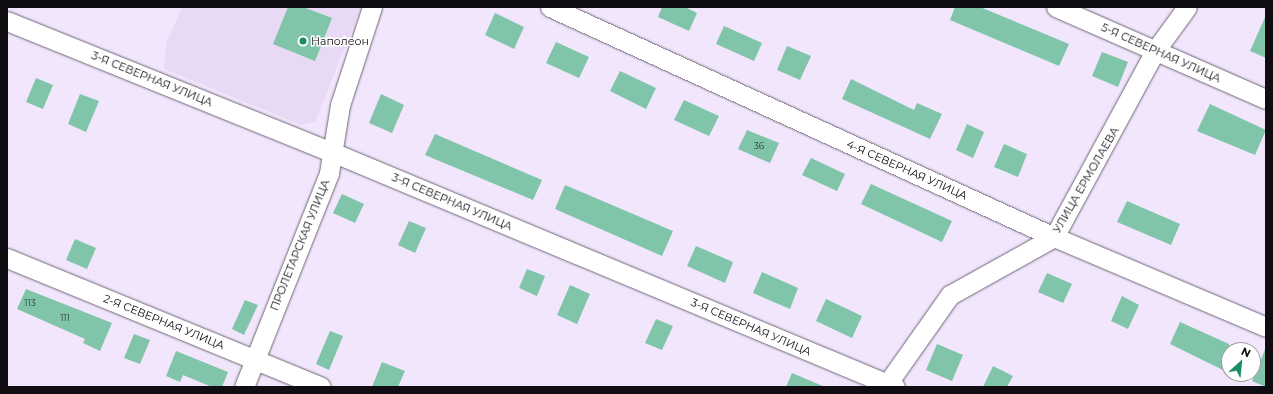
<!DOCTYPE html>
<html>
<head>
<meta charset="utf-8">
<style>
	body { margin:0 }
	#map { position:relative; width:1273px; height:394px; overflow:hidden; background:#f1e6fb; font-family:Montserrat,sans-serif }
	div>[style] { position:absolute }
	.built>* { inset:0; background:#e8daf5 }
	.building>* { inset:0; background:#80c5aa }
	.roads { filter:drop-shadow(0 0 1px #6e6577) drop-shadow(0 0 1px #6e6577) }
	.minor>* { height:19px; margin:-9.5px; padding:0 9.5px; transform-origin:9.5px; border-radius:9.5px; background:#fff }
	.dots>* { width:11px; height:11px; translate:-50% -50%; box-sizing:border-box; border:2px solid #fff; border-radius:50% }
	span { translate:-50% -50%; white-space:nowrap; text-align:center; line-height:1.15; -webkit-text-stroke:3px #fff; paint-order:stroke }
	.number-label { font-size:9px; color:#2b3a38 }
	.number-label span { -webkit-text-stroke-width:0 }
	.poi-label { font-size:11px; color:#0f0c12 }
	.left { translate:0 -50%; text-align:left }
	.street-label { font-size:11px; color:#0f0c12 }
	.frame { position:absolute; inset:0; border:8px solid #0f0c12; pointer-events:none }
	.north { position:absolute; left:1221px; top:342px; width:40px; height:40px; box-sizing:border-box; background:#fff; border:1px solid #9f9ea0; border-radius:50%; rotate:27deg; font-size:11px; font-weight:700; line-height:16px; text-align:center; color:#0f0c12 }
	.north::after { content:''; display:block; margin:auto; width:14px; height:18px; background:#1b8b6a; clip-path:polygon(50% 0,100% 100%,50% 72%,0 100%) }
</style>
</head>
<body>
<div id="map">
	<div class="built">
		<div style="clip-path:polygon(182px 7px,361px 7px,315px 122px,301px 125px,164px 69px,167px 41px)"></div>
	</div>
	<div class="building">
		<div style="clip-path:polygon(288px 7px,303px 7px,332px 18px,315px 61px,273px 44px)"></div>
		<div style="clip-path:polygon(662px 7px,685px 7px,697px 13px,689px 31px,658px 17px)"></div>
		<div style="clip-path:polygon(955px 7px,980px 7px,1069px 44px,1059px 66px,950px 20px)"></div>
		<div style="clip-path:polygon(495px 13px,524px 27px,514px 49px,485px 35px)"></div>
		<div style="clip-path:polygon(1266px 15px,1266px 58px,1250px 51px)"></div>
		<div style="clip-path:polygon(724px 26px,762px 43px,754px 61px,716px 44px)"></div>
		<div style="clip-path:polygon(556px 42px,589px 57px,579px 78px,546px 63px)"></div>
		<div style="clip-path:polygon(787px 46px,811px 56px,800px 80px,777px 70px)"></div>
		<div style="clip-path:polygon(1102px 52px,1128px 62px,1118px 87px,1092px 76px)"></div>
		<div style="clip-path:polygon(620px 71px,656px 88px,646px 109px,610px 91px)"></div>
		<div style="clip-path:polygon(36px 78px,53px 85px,43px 109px,26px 102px)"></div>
		<div style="clip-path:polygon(851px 79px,914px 110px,917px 103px,942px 114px,930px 139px,842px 99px)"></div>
		<div style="clip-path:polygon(80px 94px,99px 101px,86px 132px,68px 124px)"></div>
		<div style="clip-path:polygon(381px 94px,404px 105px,392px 133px,369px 123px)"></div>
		<div style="clip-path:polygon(684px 100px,719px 116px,709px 136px,674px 120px)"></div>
		<div style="clip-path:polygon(1210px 104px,1266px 130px,1255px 155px,1197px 131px)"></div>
		<div style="clip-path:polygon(967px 124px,984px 132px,973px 158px,956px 150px)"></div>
		<div style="clip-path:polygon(747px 130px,779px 143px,770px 163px,738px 149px)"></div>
		<div style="clip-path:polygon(435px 134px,542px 180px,533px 200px,425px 155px)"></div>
		<div style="clip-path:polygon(1004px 144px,1027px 154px,1018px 177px,994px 167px)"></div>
		<div style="clip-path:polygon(811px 158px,845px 174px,837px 191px,802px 175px)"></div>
		<div style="clip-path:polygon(871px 184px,952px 221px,942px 242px,861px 204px)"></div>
		<div style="clip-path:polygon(565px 185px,673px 231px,662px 256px,555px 209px)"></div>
		<div style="clip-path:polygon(342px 194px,364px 204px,355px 223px,333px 213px)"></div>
		<div style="clip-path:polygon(1127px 201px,1180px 224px,1171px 245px,1117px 222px)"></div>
		<div style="clip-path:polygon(409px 221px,426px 228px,415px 253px,398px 245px)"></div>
		<div style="clip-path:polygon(75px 239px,96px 248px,87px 269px,66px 260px)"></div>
		<div style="clip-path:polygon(696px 246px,733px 262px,725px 283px,687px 266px)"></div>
		<div style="clip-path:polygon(527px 269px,545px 276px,537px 296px,519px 288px)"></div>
		<div style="clip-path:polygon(762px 272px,798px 288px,790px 309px,753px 293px)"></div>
		<div style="clip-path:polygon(1047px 273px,1072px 284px,1063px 303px,1038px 292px)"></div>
		<div style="clip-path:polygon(570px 285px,590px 294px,577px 324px,557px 315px)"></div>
		<div style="clip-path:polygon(26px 289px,112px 323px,100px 351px,83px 343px,85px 339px,17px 309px)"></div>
		<div style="clip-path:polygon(1122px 296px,1139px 305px,1128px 329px,1111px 321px)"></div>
		<div style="clip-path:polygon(826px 299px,862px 316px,852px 338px,816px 321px)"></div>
		<div style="clip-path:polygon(245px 300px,258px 305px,244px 335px,232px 329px)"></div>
		<div style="clip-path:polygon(656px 319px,673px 326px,662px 350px,645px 343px)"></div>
		<div style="clip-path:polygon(1180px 322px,1229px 344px,1229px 373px,1170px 344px)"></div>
		<div style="clip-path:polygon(330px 331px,343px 336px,329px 370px,316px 364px)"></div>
		<div style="clip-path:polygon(134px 334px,150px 340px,140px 364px,124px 358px)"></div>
		<div style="clip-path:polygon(937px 344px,963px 355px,952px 381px,926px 370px)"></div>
		<div style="clip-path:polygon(1266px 347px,1266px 387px,1252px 381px)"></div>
		<div style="clip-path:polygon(176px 351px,228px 372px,222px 387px,212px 387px,183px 375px,180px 382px,166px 376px)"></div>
		<div style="clip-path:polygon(382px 362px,405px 371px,398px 387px,372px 387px)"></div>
		<div style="clip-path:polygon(993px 366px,1013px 376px,1007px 387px,983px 387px)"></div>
		<div style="clip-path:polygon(792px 373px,825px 387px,786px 387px)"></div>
	</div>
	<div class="roads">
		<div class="minor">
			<div style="left:550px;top:7px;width:554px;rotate:24.53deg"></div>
			<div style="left:1054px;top:237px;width:230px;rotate:23deg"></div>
			<div style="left:1056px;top:7px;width:229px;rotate:23.7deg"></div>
			<div style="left:7px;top:21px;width:350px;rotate:22deg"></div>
			<div style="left:332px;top:152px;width:610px;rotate:22.66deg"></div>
			<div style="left:7px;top:258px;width:339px;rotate:22.3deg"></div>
			<div style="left:244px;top:387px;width:230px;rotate:-68.3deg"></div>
			<div style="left:329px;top:173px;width:69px;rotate:-80.8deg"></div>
			<div style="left:340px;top:105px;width:103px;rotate:-71.9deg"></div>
			<div style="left:885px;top:387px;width:113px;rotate:-54.8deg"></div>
			<div style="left:950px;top:295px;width:119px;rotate:-29.1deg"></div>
			<div style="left:1054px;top:237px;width:212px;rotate:-61.5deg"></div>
			<div style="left:1155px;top:51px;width:54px;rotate:-54deg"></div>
		</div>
	</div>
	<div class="dots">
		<div style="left:303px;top:41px;background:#1b8b6a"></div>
	</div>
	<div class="number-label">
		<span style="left:759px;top:146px">36</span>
		<span style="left:30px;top:303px">113</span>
		<span style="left:65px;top:318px">111</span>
	</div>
	<div class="poi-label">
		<span class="left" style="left:311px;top:41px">Наполеон</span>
	</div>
	<div class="street-label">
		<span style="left:1161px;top:53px;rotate:24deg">5-Я СЕВЕРНАЯ УЛИЦА</span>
		<span style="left:152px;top:79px;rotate:22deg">3-Я СЕВЕРНАЯ УЛИЦА</span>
		<span style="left:907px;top:170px;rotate:24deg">4-Я СЕВЕРНАЯ УЛИЦА</span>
		<span style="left:1086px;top:180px;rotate:-60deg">УЛИЦА ЕРМОЛАЕВА</span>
		<span style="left:452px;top:202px;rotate:23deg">3-Я СЕВЕРНАЯ УЛИЦА</span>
		<span style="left:300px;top:245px;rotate:-68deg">ПРОЛЕТАРСКАЯ УЛИЦА</span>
		<span style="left:164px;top:322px;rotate:22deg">2-Я СЕВЕРНАЯ УЛИЦА</span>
		<span style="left:751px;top:327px;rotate:23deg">3-Я СЕВЕРНАЯ УЛИЦА</span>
	</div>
	<div class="frame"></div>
	<div class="north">N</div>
</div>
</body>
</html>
